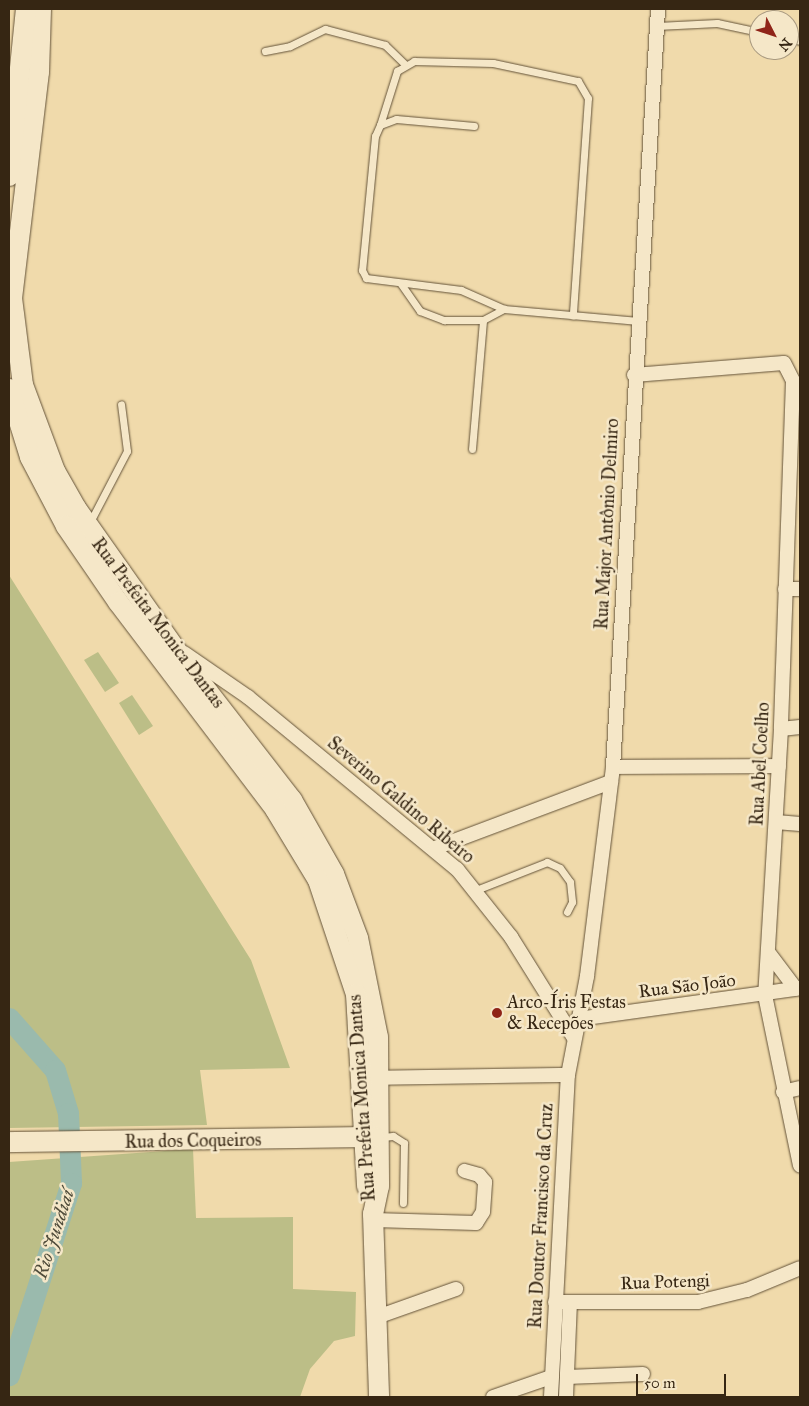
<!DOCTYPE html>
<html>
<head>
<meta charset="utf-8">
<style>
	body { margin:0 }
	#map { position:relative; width:809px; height:1406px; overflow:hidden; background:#f0daab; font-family:"IM FELL Great Primer",serif }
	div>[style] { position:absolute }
	.green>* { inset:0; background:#bcbe87 }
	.river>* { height:21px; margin:-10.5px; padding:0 10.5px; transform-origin:10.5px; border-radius:10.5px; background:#9abaad }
	.roads { filter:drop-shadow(0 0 1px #645339) drop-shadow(0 0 1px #645339) }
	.lane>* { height:7px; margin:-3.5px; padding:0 3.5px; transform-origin:3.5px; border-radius:3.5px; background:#f5e7c8 }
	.street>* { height:14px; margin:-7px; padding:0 7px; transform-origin:7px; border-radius:7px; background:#f5e7c8 }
	.secondary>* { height:20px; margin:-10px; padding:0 10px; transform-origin:10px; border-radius:10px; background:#f5e7c8 }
	.dots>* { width:14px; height:14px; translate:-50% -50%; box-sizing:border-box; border:2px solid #f5e7c8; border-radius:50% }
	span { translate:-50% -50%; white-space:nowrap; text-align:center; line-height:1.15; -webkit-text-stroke:5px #f5e7c8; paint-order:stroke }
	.street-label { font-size:18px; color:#362613 }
	.poi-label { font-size:18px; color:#362613 }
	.left { translate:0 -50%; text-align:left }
	.water-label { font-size:19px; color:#4f4b3a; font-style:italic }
	.frame { position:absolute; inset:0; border:10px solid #362613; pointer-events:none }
	.north { position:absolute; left:749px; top:10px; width:50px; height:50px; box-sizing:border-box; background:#f5e7c8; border:1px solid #a99a80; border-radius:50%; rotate:131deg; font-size:14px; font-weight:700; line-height:20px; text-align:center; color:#362613 }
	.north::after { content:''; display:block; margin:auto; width:18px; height:22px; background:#8f2418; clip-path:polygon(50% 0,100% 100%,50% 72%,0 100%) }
	.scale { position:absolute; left:636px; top:1374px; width:90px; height:22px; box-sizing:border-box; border:2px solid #362613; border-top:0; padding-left:6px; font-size:15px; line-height:18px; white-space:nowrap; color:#362613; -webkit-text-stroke:4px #f5e7c8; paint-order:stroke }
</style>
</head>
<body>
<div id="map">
	<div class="green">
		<div style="clip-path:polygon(9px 575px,251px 960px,290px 1068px,200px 1070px,207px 1125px,9px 1128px)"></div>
		<div style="clip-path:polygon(98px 652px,119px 683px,105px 692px,84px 660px)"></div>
		<div style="clip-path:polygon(132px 695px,153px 726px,139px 735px,119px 703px)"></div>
		<div style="clip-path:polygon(193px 1149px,196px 1218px,293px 1217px,293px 1289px,356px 1292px,355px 1336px,334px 1341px,310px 1369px,300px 1397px,9px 1397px,9px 1162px)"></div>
	</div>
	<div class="river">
		<div style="left:9px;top:1018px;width:69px;rotate:48.5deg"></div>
		<div style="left:55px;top:1070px;width:45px;rotate:73.2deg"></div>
		<div style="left:68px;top:1113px;width:70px;rotate:87.5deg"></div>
		<div style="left:71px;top:1183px;width:202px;rotate:107.9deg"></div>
	</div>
	<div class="roads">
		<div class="lane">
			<div style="left:657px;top:26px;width:60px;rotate:-2.9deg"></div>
			<div style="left:717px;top:23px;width:43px;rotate:12.1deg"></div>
			<div style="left:789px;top:38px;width:11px;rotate:15deg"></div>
			<div style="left:265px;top:51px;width:25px;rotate:-11deg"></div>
			<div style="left:290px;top:46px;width:39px;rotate:-26deg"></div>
			<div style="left:325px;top:29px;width:62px;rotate:14.9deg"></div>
			<div style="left:385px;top:45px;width:28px;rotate:44deg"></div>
			<div style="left:380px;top:125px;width:57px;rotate:-72.5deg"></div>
			<div style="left:397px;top:71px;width:20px;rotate:-30deg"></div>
			<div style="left:414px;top:61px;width:79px;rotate:1.5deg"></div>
			<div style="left:493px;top:63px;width:87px;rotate:12deg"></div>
			<div style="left:578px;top:81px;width:20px;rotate:60deg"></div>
			<div style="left:588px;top:98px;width:218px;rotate:94deg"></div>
			<div style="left:474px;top:126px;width:78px;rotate:-174.9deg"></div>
			<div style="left:396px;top:119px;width:17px;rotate:159deg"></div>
			<div style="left:380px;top:125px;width:12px;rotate:114deg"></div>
			<div style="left:375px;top:136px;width:135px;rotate:95.5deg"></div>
			<div style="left:362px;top:270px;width:9px;rotate:63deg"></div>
			<div style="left:366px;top:278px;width:96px;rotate:7.2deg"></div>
			<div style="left:461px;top:290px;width:47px;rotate:23.8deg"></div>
			<div style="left:504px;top:309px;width:135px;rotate:5.1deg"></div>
			<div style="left:401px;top:284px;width:33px;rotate:55deg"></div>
			<div style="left:420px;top:311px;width:26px;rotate:21deg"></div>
			<div style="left:444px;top:320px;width:39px"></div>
			<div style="left:483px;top:320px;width:24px;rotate:-28deg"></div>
			<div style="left:472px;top:449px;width:129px;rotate:-85.1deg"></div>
			<div style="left:90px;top:522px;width:80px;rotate:-62.5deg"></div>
			<div style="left:127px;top:451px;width:47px;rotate:-97.3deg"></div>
			<div style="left:476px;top:890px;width:76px;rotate:-21.5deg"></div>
			<div style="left:547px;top:862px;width:14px;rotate:25deg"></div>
			<div style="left:560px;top:868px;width:17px;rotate:54deg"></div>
			<div style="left:570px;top:882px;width:20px;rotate:84deg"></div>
			<div style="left:572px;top:902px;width:11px;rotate:117deg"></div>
			<div style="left:382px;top:1137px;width:11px;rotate:-5deg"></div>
			<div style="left:393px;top:1136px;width:13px;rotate:32deg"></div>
			<div style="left:404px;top:1143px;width:60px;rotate:91deg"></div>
		</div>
		<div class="street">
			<div style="left:634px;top:375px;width:150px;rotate:-4.6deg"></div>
			<div style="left:784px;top:363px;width:20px;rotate:63deg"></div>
			<div style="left:793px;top:381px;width:348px;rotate:92deg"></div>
			<div style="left:781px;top:729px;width:266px;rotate:93.4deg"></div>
			<div style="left:765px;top:995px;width:174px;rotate:78.4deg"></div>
			<div style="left:785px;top:589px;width:15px"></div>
			<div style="left:184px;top:653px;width:78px;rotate:34.5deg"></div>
			<div style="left:248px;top:697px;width:271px;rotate:39.5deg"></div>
			<div style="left:457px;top:869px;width:87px;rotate:51.5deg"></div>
			<div style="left:511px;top:937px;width:119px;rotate:58deg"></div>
			<div style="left:781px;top:729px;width:19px;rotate:-6deg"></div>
			<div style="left:613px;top:767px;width:166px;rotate:-0.3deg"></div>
			<div style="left:776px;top:822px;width:24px;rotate:5deg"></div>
			<div style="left:435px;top:848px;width:188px;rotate:-20.6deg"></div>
			<div style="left:768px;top:952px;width:46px;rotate:52.9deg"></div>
			<div style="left:578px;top:1019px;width:224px;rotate:-7.9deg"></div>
			<div style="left:371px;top:1078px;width:197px;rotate:-0.9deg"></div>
			<div style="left:783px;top:1092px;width:17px;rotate:-13deg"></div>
			<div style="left:374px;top:1220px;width:102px;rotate:1.7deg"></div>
			<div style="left:476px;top:1223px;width:13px;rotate:-58deg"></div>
			<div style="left:483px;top:1212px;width:30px;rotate:-86deg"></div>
			<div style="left:485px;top:1182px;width:9px;rotate:-131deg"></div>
			<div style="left:479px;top:1175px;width:15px;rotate:-164deg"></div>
			<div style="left:555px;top:1302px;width:143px"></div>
			<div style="left:698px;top:1302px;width:50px;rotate:-13.8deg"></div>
			<div style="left:747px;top:1290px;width:57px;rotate:-22.5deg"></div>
			<div style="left:377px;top:1317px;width:84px;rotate:-19.5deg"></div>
			<div style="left:567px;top:1377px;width:76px;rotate:-2.3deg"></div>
			<div style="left:493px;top:1397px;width:61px;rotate:-19deg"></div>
			<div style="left:551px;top:1397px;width:322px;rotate:-87deg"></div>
			<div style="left:568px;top:1075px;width:101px;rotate:-79.1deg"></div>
			<div style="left:587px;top:976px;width:211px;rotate:-82.9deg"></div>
			<div style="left:613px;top:767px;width:759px;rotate:-86.6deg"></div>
			<div style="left:566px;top:1397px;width:95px;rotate:-87.6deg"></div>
		</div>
		<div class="secondary">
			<div style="left:41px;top:9px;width:63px;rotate:91.8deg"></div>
			<div style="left:39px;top:72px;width:228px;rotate:96.8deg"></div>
			<div style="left:12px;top:298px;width:88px;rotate:82.8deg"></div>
			<div style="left:23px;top:385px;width:92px;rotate:69.6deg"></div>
			<div style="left:55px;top:471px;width:43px;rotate:60.4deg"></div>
			<div style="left:76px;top:508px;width:182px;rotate:54.8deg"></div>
			<div style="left:181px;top:657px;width:181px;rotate:52.2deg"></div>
			<div style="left:292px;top:800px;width:85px;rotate:60.4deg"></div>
			<div style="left:334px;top:874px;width:68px;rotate:69.4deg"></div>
			<div style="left:358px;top:938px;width:101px;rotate:78.6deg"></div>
			<div style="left:378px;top:1037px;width:149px;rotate:89.6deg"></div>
			<div style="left:379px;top:1186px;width:29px;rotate:102deg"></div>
			<div style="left:373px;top:1214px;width:183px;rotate:88.1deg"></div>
			<div style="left:9px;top:176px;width:168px;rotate:-84.2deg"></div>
			<div style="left:9px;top:389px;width:71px;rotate:72.8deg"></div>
			<div style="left:30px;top:457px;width:78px;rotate:62.4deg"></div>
			<div style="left:66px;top:526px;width:92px;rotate:55.6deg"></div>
			<div style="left:118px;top:602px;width:260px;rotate:52.8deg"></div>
			<div style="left:275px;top:809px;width:83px;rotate:58.8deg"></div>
			<div style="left:318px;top:880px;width:120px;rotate:71.6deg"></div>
			<div style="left:356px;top:994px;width:193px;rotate:86.7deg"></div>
			<div style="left:9px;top:1142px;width:365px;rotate:-0.8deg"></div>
		</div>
	</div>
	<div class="dots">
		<div style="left:497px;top:1013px;background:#8f2418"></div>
	</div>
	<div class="street-label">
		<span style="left:607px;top:524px;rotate:-87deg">Rua Major Antônio Delmiro</span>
		<span style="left:158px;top:623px;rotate:53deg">Rua Prefeita Monica Dantas</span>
		<span style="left:760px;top:764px;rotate:-87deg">Rua Abel Coelho</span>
		<span style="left:401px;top:800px;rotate:40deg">Severino Galdino Ribeiro</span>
		<span style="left:687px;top:986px;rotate:-7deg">Rua São João</span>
		<span style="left:362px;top:1098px;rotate:-94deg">Rua Prefeita Monica Dantas</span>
		<span style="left:193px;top:1141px;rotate:-1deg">Rua dos Coqueiros</span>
		<span style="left:541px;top:1216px;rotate:-87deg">Rua Doutor Francisco da Cruz</span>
		<span style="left:665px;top:1282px;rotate:-2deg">Rua Potengi</span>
	</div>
	<div class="poi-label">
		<span class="left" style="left:507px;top:1013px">Arco-Íris Festas<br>&amp; Recepões</span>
	</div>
	<div class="water-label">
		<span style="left:54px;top:1234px;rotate:-72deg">Rio Jundiaí</span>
	</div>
	<div class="frame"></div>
	<div class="north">N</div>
	<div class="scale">50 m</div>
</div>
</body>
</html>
